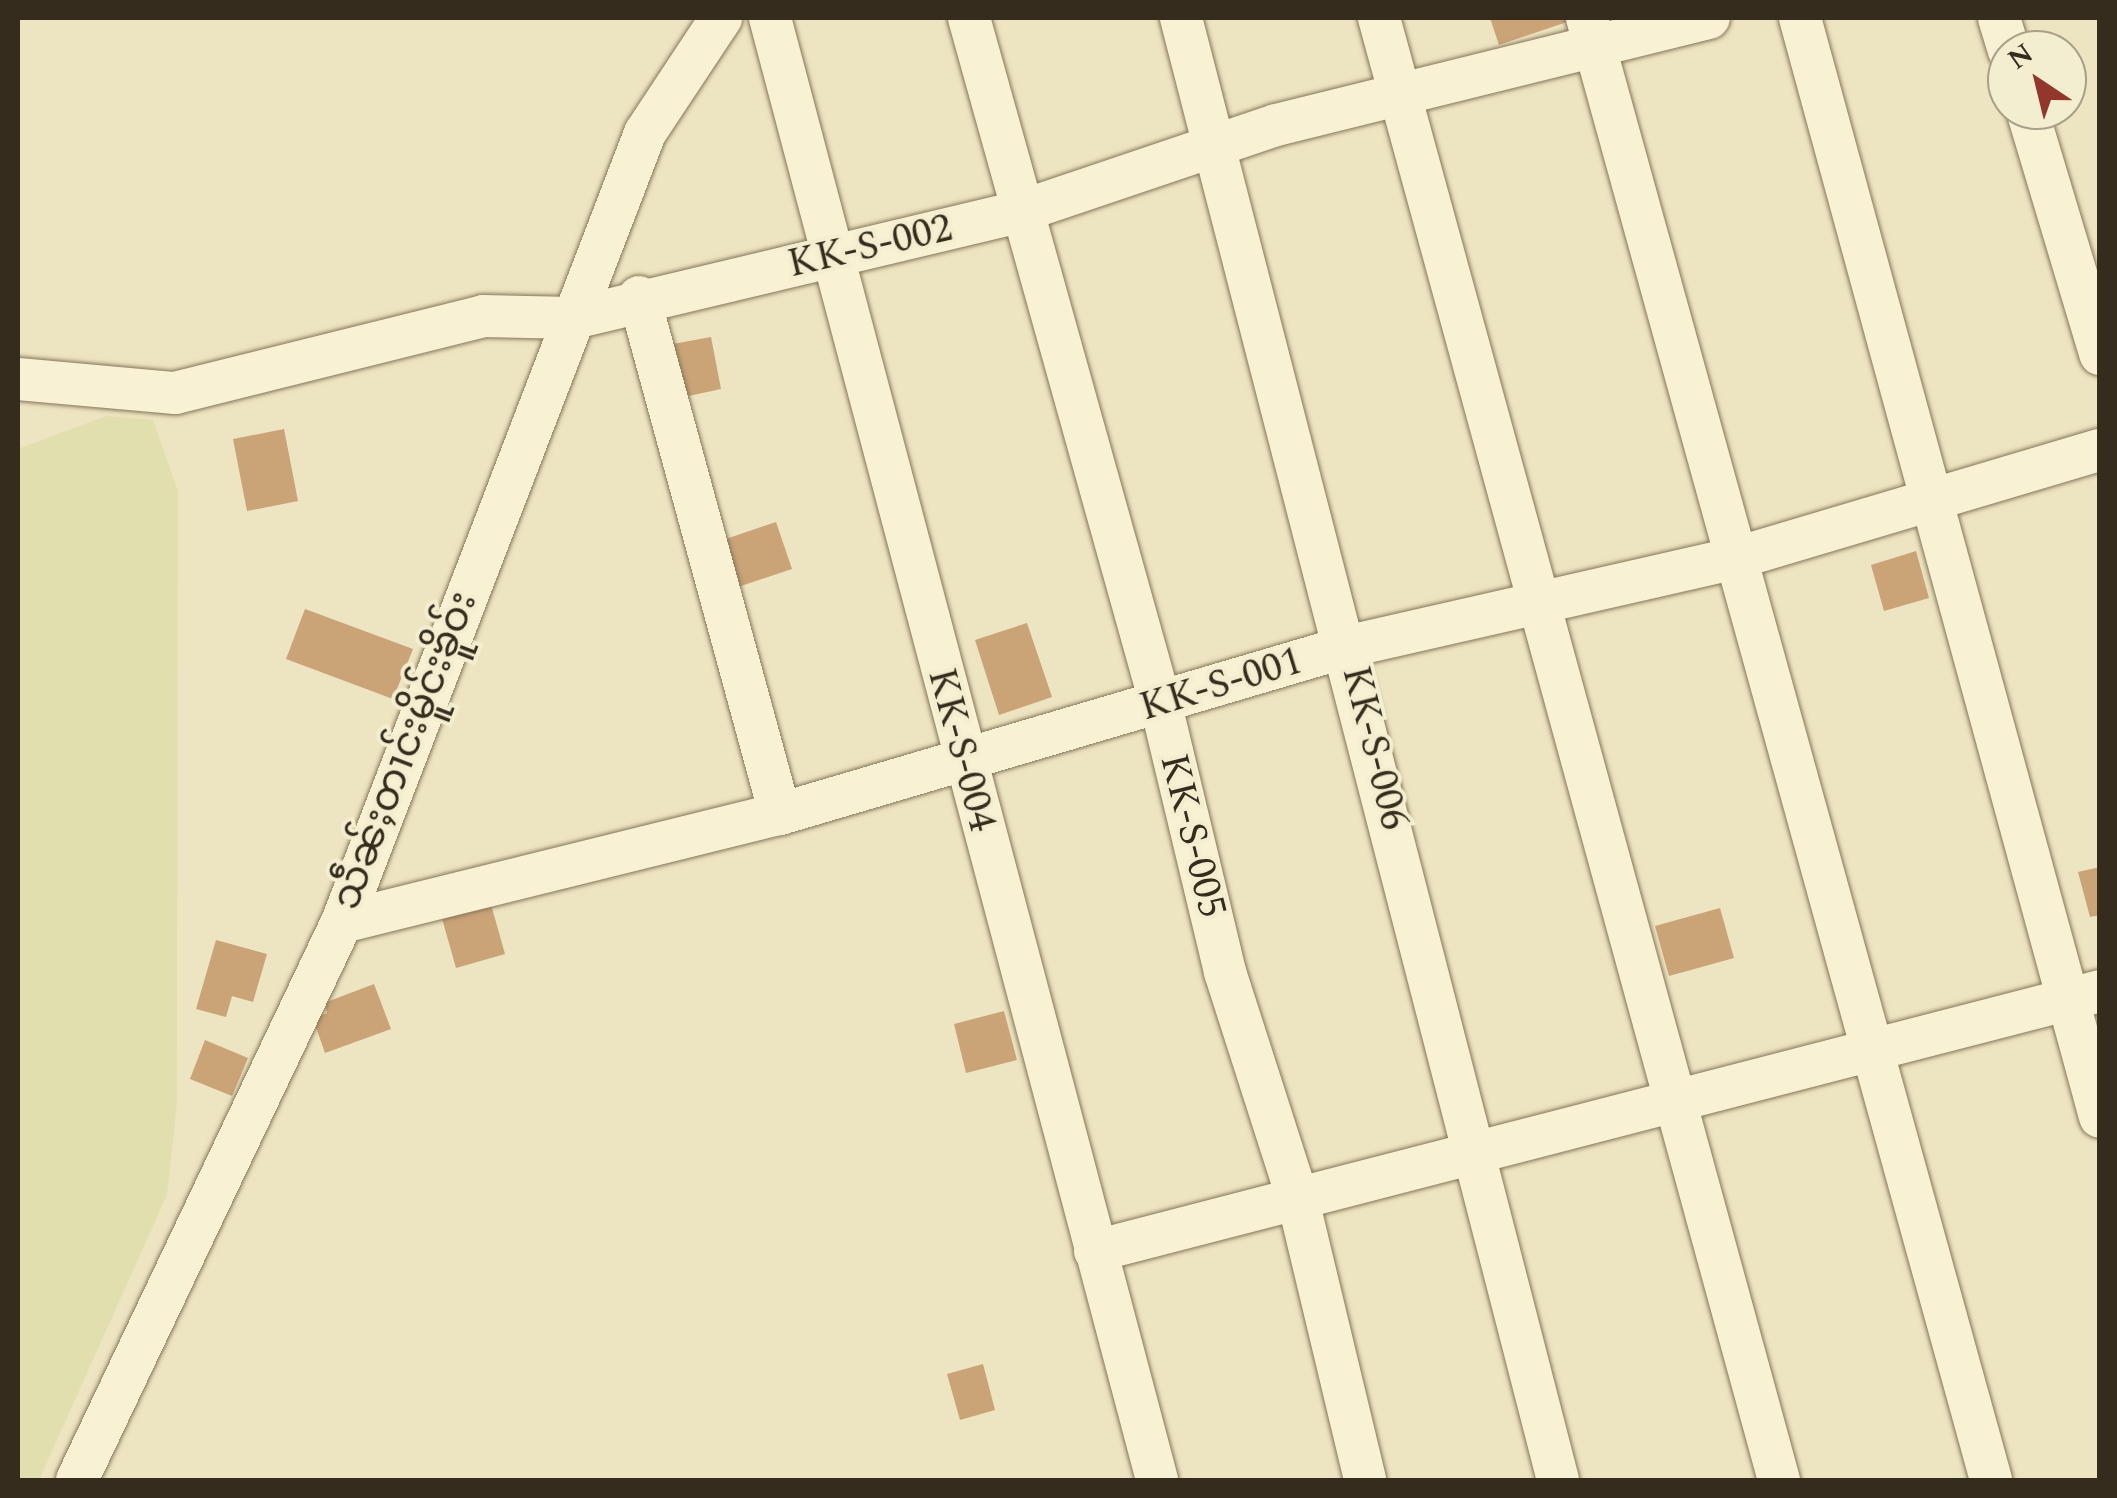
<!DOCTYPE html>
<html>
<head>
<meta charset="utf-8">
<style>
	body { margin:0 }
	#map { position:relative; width:2117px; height:1498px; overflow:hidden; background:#ede4c1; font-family:Spectral,"Noto Sans Myanmar",serif }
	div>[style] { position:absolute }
	.farmland>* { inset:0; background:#e2dfae }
	.building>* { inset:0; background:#caa377 }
	.roads { filter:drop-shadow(0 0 2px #857659) drop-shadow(0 0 2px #857659) }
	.minor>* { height:42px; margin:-21px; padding:0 21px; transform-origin:21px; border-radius:21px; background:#f8f1d4 }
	span { translate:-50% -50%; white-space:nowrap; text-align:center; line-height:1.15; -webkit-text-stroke:8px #f4eed0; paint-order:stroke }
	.street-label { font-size:40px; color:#352c1d }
	.frame { position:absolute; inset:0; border:20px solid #352c1d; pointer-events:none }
	.north { position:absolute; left:1987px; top:30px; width:100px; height:100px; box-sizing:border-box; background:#f4eed0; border:2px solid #a8a088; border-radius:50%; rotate:325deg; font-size:28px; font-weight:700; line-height:40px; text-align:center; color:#352c1d }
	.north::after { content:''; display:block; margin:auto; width:35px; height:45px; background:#93362b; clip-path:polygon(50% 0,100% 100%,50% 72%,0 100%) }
</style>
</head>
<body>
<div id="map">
	<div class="farmland">
		<div style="clip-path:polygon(106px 416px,153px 420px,178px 491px,177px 1103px,167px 1195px,39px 1480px,18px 1480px,18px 449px)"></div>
	</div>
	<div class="building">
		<div style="clip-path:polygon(1490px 18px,1565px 18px,1567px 22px,1499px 45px)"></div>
		<div style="clip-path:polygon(711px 337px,721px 389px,684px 397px,673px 344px)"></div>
		<div style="clip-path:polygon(284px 429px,298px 501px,247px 511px,233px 439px)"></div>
		<div style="clip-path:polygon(776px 522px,792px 569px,732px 589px,717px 542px)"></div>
		<div style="clip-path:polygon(1916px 551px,1929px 598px,1884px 611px,1871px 565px)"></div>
		<div style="clip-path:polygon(305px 609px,413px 649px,393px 699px,286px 659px)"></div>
		<div style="clip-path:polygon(1027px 623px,1052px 697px,999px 715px,975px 640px)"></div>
		<div style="clip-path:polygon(2100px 867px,2100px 915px,2090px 917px,2078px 872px)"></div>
		<div style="clip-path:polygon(490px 901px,505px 954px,456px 968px,441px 915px)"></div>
		<div style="clip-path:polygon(1720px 908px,1734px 958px,1669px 976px,1655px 926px)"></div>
		<div style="clip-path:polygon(216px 940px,267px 954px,253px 1002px,232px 996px,226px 1017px,196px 1009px)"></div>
		<div style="clip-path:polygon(374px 984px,391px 1029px,325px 1053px,313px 1019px,327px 1013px,324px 1003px)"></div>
		<div style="clip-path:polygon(1004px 1011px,1017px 1060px,966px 1073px,954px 1024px)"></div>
		<div style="clip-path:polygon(205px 1040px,248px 1058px,232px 1096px,190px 1079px)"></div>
		<div style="clip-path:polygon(983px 1364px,995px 1410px,960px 1420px,947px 1374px)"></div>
	</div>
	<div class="roads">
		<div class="minor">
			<div style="left:770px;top:18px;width:1512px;rotate:75.17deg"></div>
			<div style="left:969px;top:18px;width:713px;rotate:74.39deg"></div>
			<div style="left:1161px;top:705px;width:275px;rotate:76.5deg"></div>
			<div style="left:1225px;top:972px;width:235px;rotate:72.2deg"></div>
			<div style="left:1297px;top:1196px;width:292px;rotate:76.5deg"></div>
			<div style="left:1181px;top:18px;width:1510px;rotate:75.54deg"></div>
			<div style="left:1379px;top:18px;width:1516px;rotate:74.7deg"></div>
			<div style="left:1587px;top:18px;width:1517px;rotate:74.55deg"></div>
			<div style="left:1800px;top:18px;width:1139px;rotate:74.73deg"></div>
			<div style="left:1999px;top:18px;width:34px;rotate:73deg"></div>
			<div style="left:2027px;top:110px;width:255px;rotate:73.3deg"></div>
			<div style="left:639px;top:297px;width:536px;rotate:74.74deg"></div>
			<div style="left:18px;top:379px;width:158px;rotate:5.1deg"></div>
			<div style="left:175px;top:393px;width:317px;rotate:-14deg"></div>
			<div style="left:483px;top:316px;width:91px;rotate:1.3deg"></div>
			<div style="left:574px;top:318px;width:461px;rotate:-13.4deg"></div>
			<div style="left:1022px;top:211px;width:268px;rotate:-18.7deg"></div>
			<div style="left:1276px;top:125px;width:446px;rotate:-13.9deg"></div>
			<div style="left:342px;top:922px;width:451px;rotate:-13.9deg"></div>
			<div style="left:780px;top:814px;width:593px;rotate:-16.45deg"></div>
			<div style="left:1349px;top:646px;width:401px;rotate:-12.8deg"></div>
			<div style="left:1740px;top:557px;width:376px;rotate:-16.6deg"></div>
			<div style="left:1095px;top:1251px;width:1038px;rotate:-14.5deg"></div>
			<div style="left:77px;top:1480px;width:618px;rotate:-64.6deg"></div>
			<div style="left:342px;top:922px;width:845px;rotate:-68.99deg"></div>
			<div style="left:645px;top:133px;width:138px;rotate:-56.5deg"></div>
		</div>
	</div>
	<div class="street-label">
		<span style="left:870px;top:247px;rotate:-13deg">KK-S-002</span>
		<span style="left:1221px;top:685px;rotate:-17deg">KK-S-001</span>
		<span style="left:1374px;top:748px;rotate:76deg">KK-S-006</span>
		<span style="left:961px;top:750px;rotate:75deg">KK-S-004</span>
		<span style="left:406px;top:751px;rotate:-69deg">သဵၼ်ႈတၢင်းမိူင်းၶိူဝ်း</span>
		<span style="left:1192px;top:836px;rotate:76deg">KK-S-005</span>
	</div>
	<div class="frame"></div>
	<div class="north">N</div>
</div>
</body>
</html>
